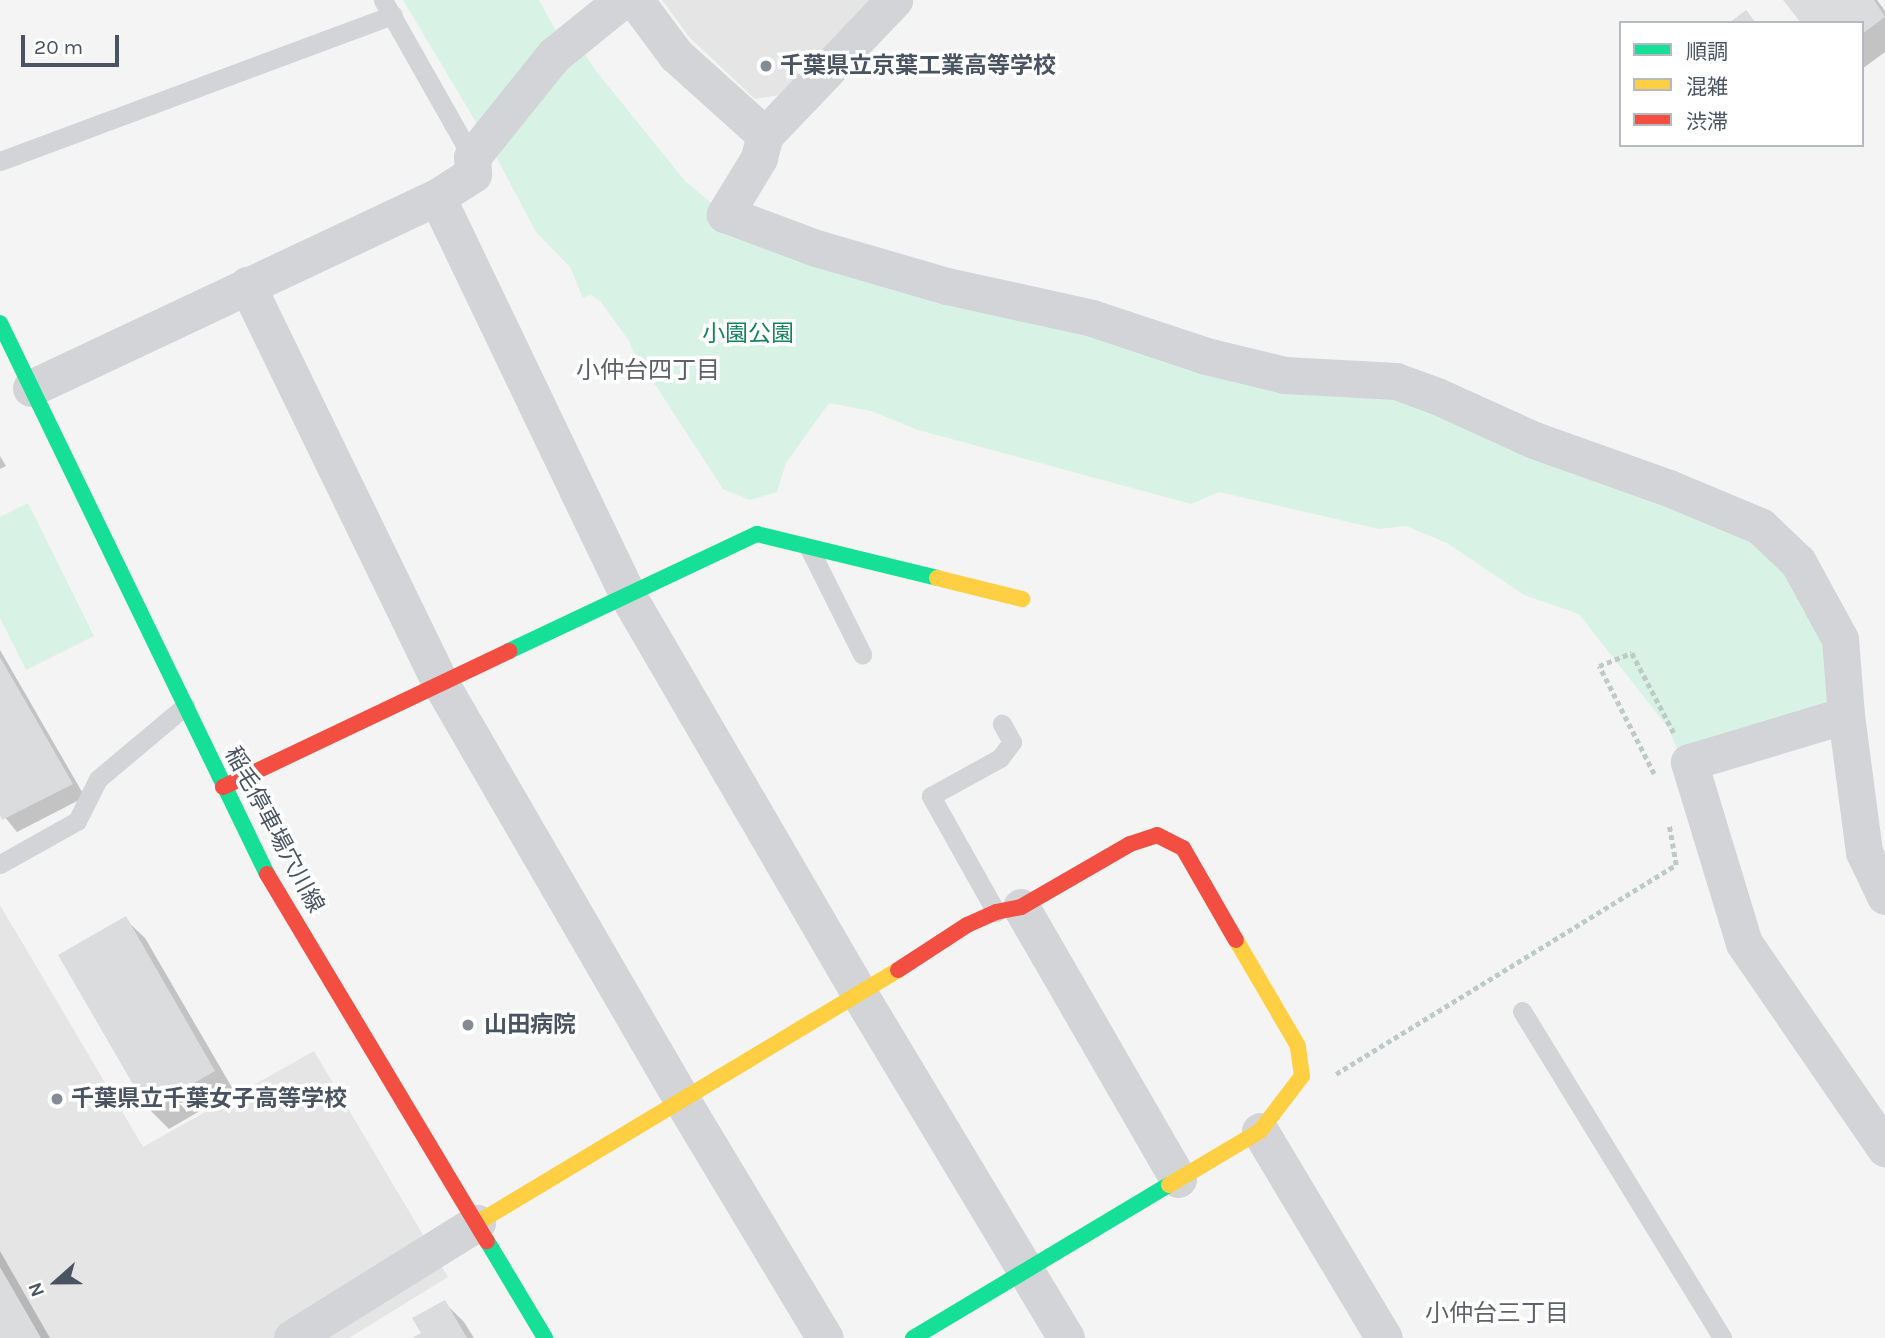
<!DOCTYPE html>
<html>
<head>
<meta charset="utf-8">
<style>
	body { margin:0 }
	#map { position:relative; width:1885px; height:1338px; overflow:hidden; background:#f4f4f4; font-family:Karla,"Noto Sans JP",sans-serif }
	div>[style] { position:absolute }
	.education>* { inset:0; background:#e5e5e6 }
	.green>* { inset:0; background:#d8f3e6 }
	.shadow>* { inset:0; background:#0003 }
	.building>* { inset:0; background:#dbdcde }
	.path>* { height:4.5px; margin-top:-2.25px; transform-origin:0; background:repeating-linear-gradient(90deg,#bdcac8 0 5px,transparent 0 8.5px) }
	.lane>* { height:19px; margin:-9.5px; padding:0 9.5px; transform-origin:9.5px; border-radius:9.5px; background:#d2d4d7 }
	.street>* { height:37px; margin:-18.5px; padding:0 18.5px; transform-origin:18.5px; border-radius:18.5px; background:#d2d4d7 }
	.fast>* { height:16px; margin:-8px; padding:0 8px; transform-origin:8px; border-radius:8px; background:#16e098 }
	.slow>* { height:16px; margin:-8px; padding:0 8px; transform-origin:8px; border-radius:8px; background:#ffcf43 }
	.jam>* { height:16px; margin:-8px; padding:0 8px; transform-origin:8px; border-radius:8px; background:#f24e42 }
	.dots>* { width:19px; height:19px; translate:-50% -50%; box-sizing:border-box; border:4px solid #fff; border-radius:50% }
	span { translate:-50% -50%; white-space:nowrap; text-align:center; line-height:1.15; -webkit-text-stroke:7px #fff; paint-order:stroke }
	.poi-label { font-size:23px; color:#495362; font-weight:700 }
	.left { translate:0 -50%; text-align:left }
	.park-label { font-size:23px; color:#13845a }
	.street-label { font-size:23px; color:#495362 }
	.neighbourhood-label { font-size:24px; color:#5f6268 }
	.legend { position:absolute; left:1619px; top:21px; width:245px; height:126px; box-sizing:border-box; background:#fff; border:2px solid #b6bac0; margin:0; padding:9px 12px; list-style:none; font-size:21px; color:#495362 }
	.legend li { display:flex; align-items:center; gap:14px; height:35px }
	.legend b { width:35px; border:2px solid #b6bac0 }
	.north { position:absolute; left:21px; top:1247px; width:70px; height:70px; -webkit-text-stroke:5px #fff; paint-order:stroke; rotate:249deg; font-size:19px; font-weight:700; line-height:28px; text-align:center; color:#495362 }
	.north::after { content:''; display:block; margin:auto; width:24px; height:32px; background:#495362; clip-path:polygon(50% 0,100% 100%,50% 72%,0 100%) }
	.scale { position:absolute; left:21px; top:35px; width:98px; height:32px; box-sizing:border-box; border:4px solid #495362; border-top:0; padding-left:9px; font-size:21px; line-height:24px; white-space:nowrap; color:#495362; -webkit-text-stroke:5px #fff; paint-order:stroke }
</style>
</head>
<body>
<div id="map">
	<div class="education">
		<div style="clip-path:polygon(662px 0,875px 0,786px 94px,755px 99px,690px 38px)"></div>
		<div style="clip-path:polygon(0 905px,143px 1147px,314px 1051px,448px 1277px,349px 1338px,0 1338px)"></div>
	</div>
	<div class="green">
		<div style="clip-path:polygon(403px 0,539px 0,555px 29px,575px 39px,596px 71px,686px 182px,725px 214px,1396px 387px,1754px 531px,1834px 644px,1839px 710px,1678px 752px,1669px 729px,1579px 614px,1524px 595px,1447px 543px,1406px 526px,1379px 529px,1219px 492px,1191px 504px,918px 430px,871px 411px,829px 403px,786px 463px,777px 492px,750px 500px,723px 489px,656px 386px,641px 371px,629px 341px,601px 302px,591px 295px,583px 298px,570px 267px,536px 232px,492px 149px)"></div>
		<div style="clip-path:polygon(28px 503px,94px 636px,26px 670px,0 618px,0 517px)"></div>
	</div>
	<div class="shadow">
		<div style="clip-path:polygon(1785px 0,1877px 0,1885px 11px,1885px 52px,1862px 69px,1862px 23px)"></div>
		<div style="clip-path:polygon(0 456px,6px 466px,0 469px)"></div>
		<div style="clip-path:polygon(0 650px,85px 797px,17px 832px,0 811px)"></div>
		<div style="clip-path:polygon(125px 919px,145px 938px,234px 1091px,169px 1129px,149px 1109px)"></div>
		<div style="clip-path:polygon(0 1251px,50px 1338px,0 1338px)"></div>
		<div style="clip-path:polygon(444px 1302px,464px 1322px,474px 1338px,416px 1338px,423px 1334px)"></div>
	</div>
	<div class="building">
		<div style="clip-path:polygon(1783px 0,1874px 0,1885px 17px,1862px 34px,1862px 23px,1801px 23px)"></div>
		<div style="clip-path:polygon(1746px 10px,1756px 23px,1729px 23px)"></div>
		<div style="clip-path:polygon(0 657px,73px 784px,2px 820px,0 815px)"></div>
		<div style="clip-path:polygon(126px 916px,215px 1071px,148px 1110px,58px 955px)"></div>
		<div style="clip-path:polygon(0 1267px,41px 1338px,0 1338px)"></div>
		<div style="clip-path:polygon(445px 1300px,467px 1338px,412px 1338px,421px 1333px,412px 1318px)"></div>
	</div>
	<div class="path">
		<div style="left:1654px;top:774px;width:121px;rotate:-117deg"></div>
		<div style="left:1599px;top:666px;width:35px;rotate:-22deg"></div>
		<div style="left:1632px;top:653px;width:90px;rotate:62.3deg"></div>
		<div style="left:1336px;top:1074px;width:399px;rotate:-31.6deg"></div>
		<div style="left:1676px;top:865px;width:41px;rotate:-99.9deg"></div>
	</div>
	<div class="lane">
		<div style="left:383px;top:0;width:180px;rotate:60.5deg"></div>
		<div style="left:0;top:161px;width:419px;rotate:-20.4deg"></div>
		<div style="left:809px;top:548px;width:119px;rotate:63.4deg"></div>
		<div style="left:0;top:864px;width:88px;rotate:-29.2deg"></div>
		<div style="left:77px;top:821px;width:47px;rotate:-63.4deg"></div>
		<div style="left:98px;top:779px;width:114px;rotate:-40deg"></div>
		<div style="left:996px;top:912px;width:133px;rotate:-119.3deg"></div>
		<div style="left:931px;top:796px;width:79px;rotate:-28.8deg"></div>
		<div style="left:1000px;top:758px;width:20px;rotate:-53deg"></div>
		<div style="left:1012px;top:742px;width:21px;rotate:-119deg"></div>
		<div style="left:1522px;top:1011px;width:383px;rotate:58.5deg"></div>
	</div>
	<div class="street">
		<div style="left:635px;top:0;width:69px;rotate:53.3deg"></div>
		<div style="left:676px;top:55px;width:120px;rotate:42deg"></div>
		<div style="left:765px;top:135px;width:187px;rotate:-46.3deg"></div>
		<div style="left:765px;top:135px;width:24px;rotate:105deg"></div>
		<div style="left:759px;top:158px;width:66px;rotate:121.3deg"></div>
		<div style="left:725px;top:214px;width:97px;rotate:20.5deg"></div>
		<div style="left:816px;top:248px;width:136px;rotate:16.2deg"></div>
		<div style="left:947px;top:286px;width:148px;rotate:12.4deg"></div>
		<div style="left:1092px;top:318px;width:120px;rotate:18.4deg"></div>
		<div style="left:1206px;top:356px;width:81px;rotate:13.5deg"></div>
		<div style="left:1285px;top:375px;width:111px;rotate:3.1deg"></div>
		<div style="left:1396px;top:381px;width:44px;rotate:20.1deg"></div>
		<div style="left:1437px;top:396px;width:107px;rotate:24.4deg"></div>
		<div style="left:1534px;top:440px;width:143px;rotate:19.6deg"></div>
		<div style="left:1669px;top:488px;width:99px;rotate:22.7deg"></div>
		<div style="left:1760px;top:526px;width:52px;rotate:43.5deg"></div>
		<div style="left:1798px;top:562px;width:88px;rotate:61.4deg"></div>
		<div style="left:1840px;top:639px;width:76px;rotate:85.5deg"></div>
		<div style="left:437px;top:197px;width:442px;rotate:64.4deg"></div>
		<div style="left:628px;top:596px;width:462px;rotate:59.8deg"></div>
		<div style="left:860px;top:995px;width:400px;rotate:59deg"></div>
		<div style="left:247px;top:285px;width:444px;rotate:64.1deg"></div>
		<div style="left:441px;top:684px;width:483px;rotate:59.9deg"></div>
		<div style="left:683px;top:1102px;width:275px;rotate:59deg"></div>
		<div style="left:31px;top:388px;width:449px;rotate:-25.2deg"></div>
		<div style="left:437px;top:197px;width:43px;rotate:-32.6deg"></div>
		<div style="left:473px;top:174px;width:17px;rotate:-93deg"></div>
		<div style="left:472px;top:157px;width:131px;rotate:-51.2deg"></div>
		<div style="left:554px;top:55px;width:87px;rotate:-39deg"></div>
		<div style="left:1885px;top:896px;width:49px;rotate:-115.5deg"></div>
		<div style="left:1864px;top:852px;width:138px;rotate:-97.5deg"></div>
		<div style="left:1846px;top:715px;width:164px;rotate:163.3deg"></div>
		<div style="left:1689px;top:762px;width:189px;rotate:73.1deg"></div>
		<div style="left:1744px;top:943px;width:249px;rotate:55.5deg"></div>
		<div style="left:1021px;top:907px;width:314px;rotate:60deg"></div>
		<div style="left:1260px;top:1131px;width:241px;rotate:59.1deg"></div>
		<div style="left:292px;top:1338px;width:218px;rotate:-31.9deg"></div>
	</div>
	<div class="fast">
		<div style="left:0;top:323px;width:612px;rotate:64.15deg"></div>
		<div style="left:509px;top:651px;width:274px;rotate:-25.3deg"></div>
		<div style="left:757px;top:534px;width:185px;rotate:13.7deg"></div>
		<div style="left:487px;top:1241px;width:113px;rotate:59.1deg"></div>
		<div style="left:913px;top:1338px;width:298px;rotate:-30.9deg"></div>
	</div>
	<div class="slow">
		<div style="left:937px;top:578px;width:88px;rotate:13.9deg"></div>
		<div style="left:1169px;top:1185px;width:106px;rotate:-30.7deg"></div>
		<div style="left:1260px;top:1131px;width:69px;rotate:-52.6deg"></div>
		<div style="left:1302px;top:1076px;width:30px;rotate:-98deg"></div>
		<div style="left:1298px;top:1046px;width:123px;rotate:-120.3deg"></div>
		<div style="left:477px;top:1223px;width:491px;rotate:-31deg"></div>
	</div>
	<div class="jam">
		<div style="left:223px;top:787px;width:317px;rotate:-25.4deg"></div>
		<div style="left:267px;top:874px;width:428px;rotate:59.1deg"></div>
		<div style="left:898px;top:970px;width:82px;rotate:-33.1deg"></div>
		<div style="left:967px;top:925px;width:32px;rotate:-24deg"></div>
		<div style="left:996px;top:912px;width:25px;rotate:-11deg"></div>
		<div style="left:1021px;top:907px;width:126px;rotate:-30deg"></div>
		<div style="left:1130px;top:844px;width:28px;rotate:-18deg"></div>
		<div style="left:1157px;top:835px;width:29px;rotate:27deg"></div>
		<div style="left:1183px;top:848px;width:106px;rotate:60.1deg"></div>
	</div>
	<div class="dots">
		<div style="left:766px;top:66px;background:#858b95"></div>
		<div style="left:468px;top:1025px;background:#858b95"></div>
		<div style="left:57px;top:1099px;background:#858b95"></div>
	</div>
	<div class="poi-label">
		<span class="left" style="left:780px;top:66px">千葉県立京葉工業高等学校</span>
		<span class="left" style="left:484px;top:1025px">山田病院</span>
		<span class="left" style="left:71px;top:1099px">千葉県立千葉女子高等学校</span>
	</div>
	<div class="park-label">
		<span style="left:748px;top:334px">小園公園</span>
	</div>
	<div class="street-label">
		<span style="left:274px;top:830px;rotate:62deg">稲毛停車場穴川線</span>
	</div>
	<div class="neighbourhood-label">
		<span style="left:648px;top:371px">小仲台四丁目</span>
		<span style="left:1497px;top:1314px">小仲台三丁目</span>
	</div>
	<ul class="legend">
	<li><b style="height:9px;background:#16e098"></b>順調</li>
	<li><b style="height:9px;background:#ffcf43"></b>混雑</li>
	<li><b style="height:9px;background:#f24e42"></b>渋滞</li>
	</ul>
	<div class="north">N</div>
	<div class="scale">20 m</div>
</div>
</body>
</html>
